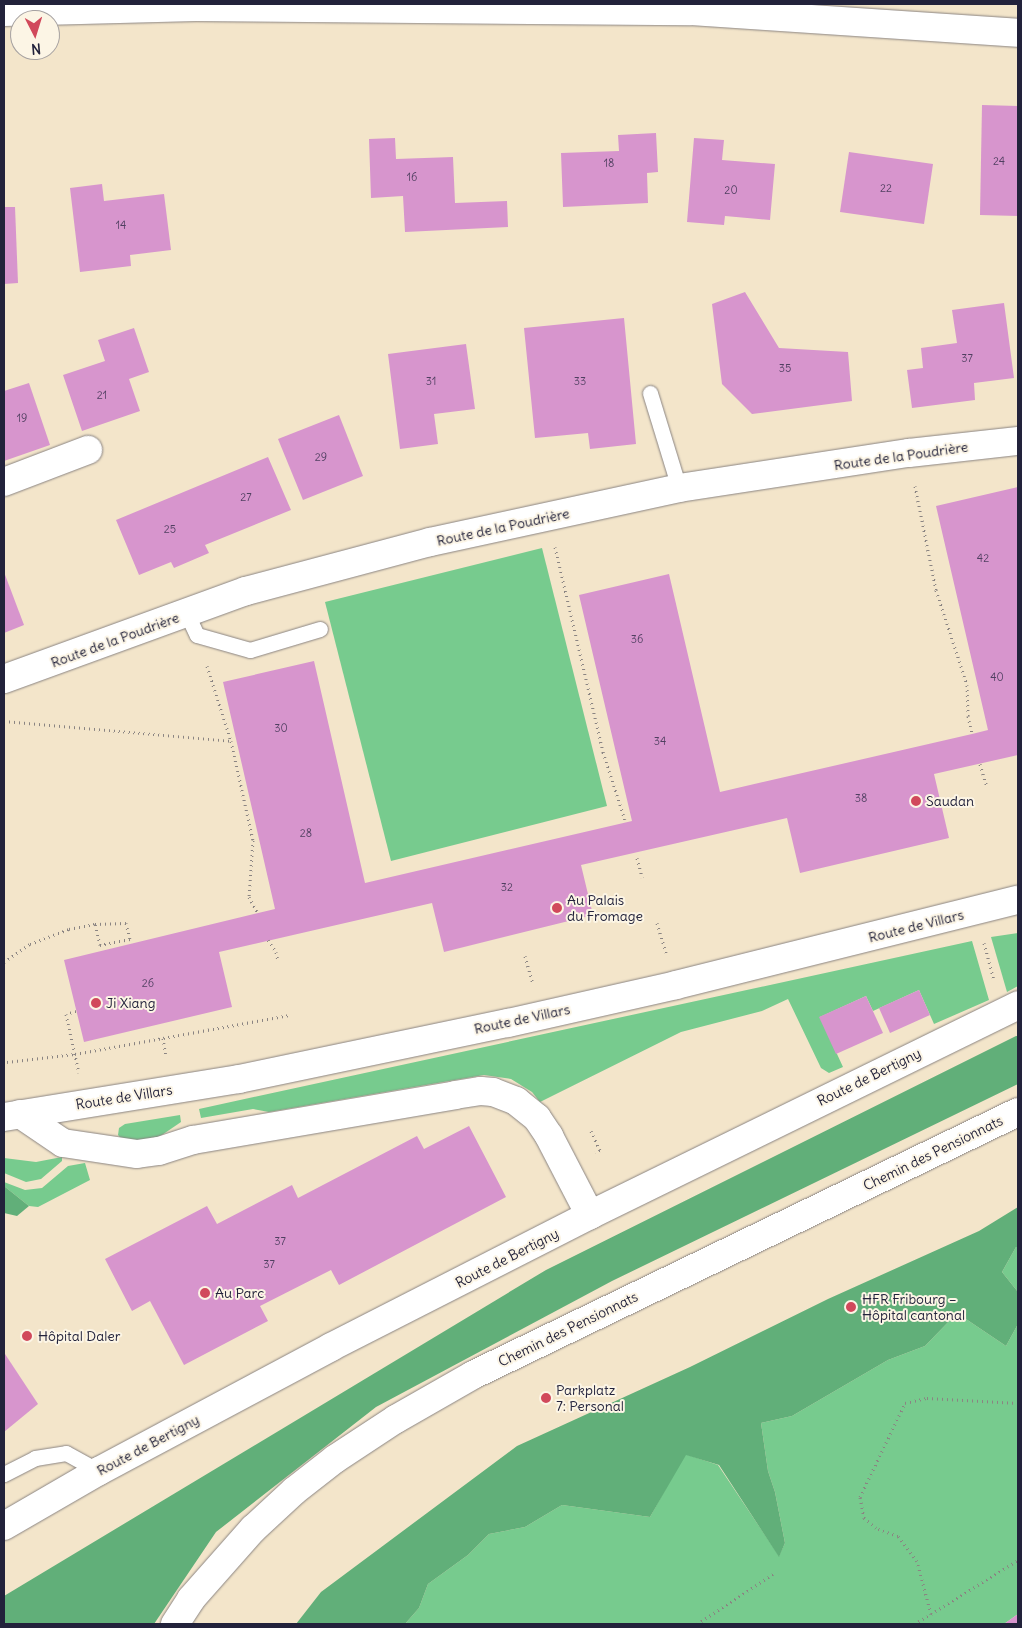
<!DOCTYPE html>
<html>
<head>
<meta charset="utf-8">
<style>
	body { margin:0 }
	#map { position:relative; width:1022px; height:1628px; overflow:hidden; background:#f3e5ca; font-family:Delius,sans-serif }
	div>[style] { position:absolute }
	.green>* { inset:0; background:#77cb8e }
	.forest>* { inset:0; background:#61af79 }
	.building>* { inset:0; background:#d795cd }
	.path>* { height:3px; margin-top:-1.5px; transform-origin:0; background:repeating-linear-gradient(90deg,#8a8482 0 1px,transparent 0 5px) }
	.roads { filter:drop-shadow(0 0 1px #8a8482) drop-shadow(0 0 1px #8a8482) }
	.lane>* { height:15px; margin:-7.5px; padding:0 7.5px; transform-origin:7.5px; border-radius:7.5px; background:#fff }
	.street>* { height:28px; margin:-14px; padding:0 14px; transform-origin:14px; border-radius:14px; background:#fff }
	.secondary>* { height:28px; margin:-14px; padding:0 14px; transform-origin:14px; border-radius:14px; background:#fff }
	.dots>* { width:14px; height:14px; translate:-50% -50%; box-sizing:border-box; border:2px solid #fcf5e5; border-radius:50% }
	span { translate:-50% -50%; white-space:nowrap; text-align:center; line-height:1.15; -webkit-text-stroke:4px #fcf5e5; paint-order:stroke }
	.number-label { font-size:11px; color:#4f3f60 }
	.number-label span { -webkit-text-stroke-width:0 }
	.street-label { font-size:14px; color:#22223b }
	.poi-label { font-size:14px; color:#22223b }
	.left { translate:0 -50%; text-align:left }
	.frame { position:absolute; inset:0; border:5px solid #22223b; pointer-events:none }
	.north { position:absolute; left:10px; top:10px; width:50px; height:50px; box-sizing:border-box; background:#fcf5e5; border:1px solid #a5a1a1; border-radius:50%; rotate:175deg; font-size:14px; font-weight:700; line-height:20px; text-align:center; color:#22223b }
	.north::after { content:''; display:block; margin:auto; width:18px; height:22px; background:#d1495b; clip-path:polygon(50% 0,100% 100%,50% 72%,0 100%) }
</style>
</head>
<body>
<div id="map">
	<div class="green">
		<div style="clip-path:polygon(542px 548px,607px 806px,391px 861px,325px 602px)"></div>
		<div style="clip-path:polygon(1018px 933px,1018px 986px,1007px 992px,991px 937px)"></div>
		<div style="clip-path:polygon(972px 941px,989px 1000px,934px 1024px,919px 990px,873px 1011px,866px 996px,820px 1017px,843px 1067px,829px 1073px,821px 1068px,788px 999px,762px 1011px,681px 1032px,540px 1102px,532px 1092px,511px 1079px,484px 1075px,269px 1112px,253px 1109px,201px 1118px,199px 1109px)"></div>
		<div style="clip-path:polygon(180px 1115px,181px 1122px,159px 1137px,138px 1143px,124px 1142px,118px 1135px,119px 1128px,125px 1124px)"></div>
		<div style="clip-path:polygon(62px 1157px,62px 1161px,41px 1179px,26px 1182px,4px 1173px,4px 1158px,36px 1162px)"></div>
		<div style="clip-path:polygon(85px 1163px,90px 1180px,38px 1207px,29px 1206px,4px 1186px,4px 1182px,25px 1190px,42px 1188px,68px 1166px)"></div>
		<div style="clip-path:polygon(1016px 1247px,1018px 1247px,1018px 1292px,1002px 1272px)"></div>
		<div style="clip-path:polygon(957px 1313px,1006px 1346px,1018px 1324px,1018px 1614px,1004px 1624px,405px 1624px,419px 1608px,428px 1584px,468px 1555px,489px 1534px,525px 1527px,562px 1505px,650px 1517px,685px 1454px,718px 1465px,779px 1556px,785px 1543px,775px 1492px,768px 1471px,761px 1423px,792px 1416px,888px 1360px,925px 1346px)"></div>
	</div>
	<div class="forest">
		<div style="clip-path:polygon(1016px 1036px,1018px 1036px,1018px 1084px,612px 1281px,376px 1407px,216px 1532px,154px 1624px,4px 1624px,4px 1596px,546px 1270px)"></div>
		<div style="clip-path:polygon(4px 1186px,29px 1206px,17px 1216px,4px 1213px)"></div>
		<div style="clip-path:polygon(1018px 1207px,1018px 1247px,1016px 1247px,1002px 1272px,1018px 1292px,1018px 1324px,1006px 1346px,957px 1313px,925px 1346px,888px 1360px,792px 1416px,761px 1423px,768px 1471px,775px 1492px,785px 1543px,779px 1557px,719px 1465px,686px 1455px,650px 1517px,562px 1505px,525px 1527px,489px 1534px,468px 1555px,428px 1584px,419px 1608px,405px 1624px,296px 1624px,321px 1592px,517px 1446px,690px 1367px,828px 1299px,979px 1231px)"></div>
	</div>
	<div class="building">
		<div style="clip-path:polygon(982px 105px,1018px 106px,1018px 216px,980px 215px)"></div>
		<div style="clip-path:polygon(656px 133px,658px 172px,647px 173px,648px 203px,563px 207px,561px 153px,619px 151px,618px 135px)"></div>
		<div style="clip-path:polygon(395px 138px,396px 159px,453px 157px,455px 203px,507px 201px,508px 227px,405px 232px,403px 196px,371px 198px,369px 139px)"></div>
		<div style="clip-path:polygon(694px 138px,724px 140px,722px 160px,775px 164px,770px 220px,725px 216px,724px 225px,687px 222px)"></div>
		<div style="clip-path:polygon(849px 152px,933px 164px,924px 224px,840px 212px)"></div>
		<div style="clip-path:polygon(102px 184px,104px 201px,164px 194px,171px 250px,130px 255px,131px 266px,80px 272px,70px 188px)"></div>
		<div style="clip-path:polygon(4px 207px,15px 207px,18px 283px,4px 284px)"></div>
		<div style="clip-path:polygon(745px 292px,779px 348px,848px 352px,852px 401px,752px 414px,722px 384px,712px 304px)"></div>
		<div style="clip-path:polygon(1004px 303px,1014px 378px,974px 383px,975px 400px,912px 408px,907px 370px,923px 368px,921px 348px,957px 343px,952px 310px)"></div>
		<div style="clip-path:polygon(624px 318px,636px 444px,590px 449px,588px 433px,535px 438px,524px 328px)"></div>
		<div style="clip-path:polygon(134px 328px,149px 372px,129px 379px,140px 411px,82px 431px,63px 375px,105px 361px,98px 340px)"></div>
		<div style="clip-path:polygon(466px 344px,475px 409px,434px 414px,438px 444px,400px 449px,388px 354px)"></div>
		<div style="clip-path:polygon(29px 383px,50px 445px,4px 461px,4px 391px)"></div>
		<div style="clip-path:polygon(339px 415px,363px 476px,303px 500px,278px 439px)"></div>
		<div style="clip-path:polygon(268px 457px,291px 510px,205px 545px,209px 553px,174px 568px,171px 562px,139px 575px,116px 520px)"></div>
		<div style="clip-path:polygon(1018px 487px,1018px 755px,934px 774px,949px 838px,800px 873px,787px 818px,581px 865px,593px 915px,444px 952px,432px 903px,219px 952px,232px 1007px,84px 1042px,64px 960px,275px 909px,223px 682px,314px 661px,365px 883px,632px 821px,579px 595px,669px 574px,720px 792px,972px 734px,988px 730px,936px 506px)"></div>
		<div style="clip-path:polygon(4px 572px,24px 625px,4px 633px)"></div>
		<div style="clip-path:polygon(919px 990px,930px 1015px,890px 1033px,879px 1008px)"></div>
		<div style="clip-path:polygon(866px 996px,883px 1033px,836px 1054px,819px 1017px)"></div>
		<div style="clip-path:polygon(469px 1126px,506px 1197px,339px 1285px,331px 1270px,260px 1306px,268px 1321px,184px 1365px,150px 1301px,132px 1311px,105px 1259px,207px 1206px,217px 1224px,292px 1185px,298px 1198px,417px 1136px,424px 1149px)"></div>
		<div style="clip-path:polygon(5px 1354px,38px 1404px,4px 1432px,4px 1355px)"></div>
		<div style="clip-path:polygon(1018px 1614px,1018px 1624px,1004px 1624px)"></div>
	</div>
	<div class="path">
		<div style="left:915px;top:486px;width:106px;rotate:78.6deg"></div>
		<div style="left:936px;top:590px;width:100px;rotate:71.9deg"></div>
		<div style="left:967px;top:685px;width:31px;rotate:88deg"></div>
		<div style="left:968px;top:716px;width:18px;rotate:77deg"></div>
		<div style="left:555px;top:547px;width:211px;rotate:76.8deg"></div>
		<div style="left:603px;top:752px;width:71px;rotate:72.1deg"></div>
		<div style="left:207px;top:666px;width:79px;rotate:72.3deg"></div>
		<div style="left:4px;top:721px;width:228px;rotate:5deg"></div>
		<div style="left:231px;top:741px;width:101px;rotate:77.5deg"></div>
		<div style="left:253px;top:840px;width:57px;rotate:94deg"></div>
		<div style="left:249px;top:897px;width:18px;rotate:61deg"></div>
		<div style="left:980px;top:764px;width:24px;rotate:73deg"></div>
		<div style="left:637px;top:858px;width:20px;rotate:75deg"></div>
		<div style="left:657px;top:923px;width:31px;rotate:73deg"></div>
		<div style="left:268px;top:940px;width:14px;rotate:56deg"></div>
		<div style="left:276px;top:952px;width:9px;rotate:77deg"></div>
		<div style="left:984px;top:943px;width:38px;rotate:75deg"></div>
		<div style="left:525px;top:956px;width:29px;rotate:74deg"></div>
		<div style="left:4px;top:962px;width:32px;rotate:-35deg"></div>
		<div style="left:30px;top:944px;width:42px;rotate:-21deg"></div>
		<div style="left:69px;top:929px;width:26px;rotate:-11deg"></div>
		<div style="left:95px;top:924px;width:31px;rotate:-2deg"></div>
		<div style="left:126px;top:923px;width:16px;rotate:76deg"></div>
		<div style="left:130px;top:939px;width:31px;rotate:169deg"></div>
		<div style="left:100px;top:945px;width:22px;rotate:-103deg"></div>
		<div style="left:76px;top:1011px;width:10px;rotate:163deg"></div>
		<div style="left:66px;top:1014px;width:60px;rotate:77.6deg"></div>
		<div style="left:163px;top:1038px;width:19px;rotate:81deg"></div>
		<div style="left:7px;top:1062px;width:68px;rotate:-6.7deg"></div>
		<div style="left:75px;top:1054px;width:218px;rotate:-10.3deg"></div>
		<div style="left:591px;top:1131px;width:21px;rotate:65deg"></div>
		<div style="left:600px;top:1150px;width:5px;rotate:158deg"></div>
		<div style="left:931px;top:1614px;width:102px;rotate:-31.8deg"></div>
		<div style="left:697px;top:1624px;width:91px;rotate:-33.3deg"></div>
		<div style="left:914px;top:1624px;width:20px;rotate:-30deg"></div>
		<div style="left:931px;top:1614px;width:55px;rotate:-104.8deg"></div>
		<div style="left:917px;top:1561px;width:31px;rotate:-127deg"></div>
		<div style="left:898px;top:1536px;width:23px;rotate:-160deg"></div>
		<div style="left:876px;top:1528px;width:16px;rotate:-140deg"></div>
		<div style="left:864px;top:1518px;width:21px;rotate:-101deg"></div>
		<div style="left:860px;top:1497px;width:104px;rotate:-64.4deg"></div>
		<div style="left:905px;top:1403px;width:23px;rotate:-13deg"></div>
		<div style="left:927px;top:1398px;width:91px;rotate:3.1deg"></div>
	</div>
	<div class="roads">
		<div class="lane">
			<div style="left:650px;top:393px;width:99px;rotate:73deg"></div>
			<div style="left:187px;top:614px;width:23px;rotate:65deg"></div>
			<div style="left:197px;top:635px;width:55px;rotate:15.8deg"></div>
			<div style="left:250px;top:650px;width:73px;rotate:-16.7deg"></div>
			<div style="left:4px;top:1474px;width:35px;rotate:-27deg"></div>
			<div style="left:35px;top:1458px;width:31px;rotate:-9deg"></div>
			<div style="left:66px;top:1453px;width:38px;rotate:29deg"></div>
		</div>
		<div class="street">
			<div style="left:4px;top:12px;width:192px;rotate:-1.5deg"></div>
			<div style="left:196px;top:7px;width:494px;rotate:0.5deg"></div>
			<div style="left:690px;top:11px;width:329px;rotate:3.8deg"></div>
			<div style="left:4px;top:482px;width:90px;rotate:-20.9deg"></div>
			<div style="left:4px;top:679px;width:258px;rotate:-20deg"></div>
			<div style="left:246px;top:591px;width:190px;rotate:-14.9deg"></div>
			<div style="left:430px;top:542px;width:255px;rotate:-12.2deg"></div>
			<div style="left:679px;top:488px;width:233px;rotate:-8.7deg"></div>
			<div style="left:909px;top:453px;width:110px;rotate:-6.3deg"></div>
			<div style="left:20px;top:1114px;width:52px;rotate:34deg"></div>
			<div style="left:63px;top:1143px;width:75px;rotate:8.5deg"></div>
			<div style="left:137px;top:1154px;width:22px;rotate:-8deg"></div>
			<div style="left:159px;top:1151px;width:36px;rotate:-18deg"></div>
			<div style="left:193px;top:1140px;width:266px;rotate:-9.7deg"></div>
			<div style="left:455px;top:1095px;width:26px;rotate:-9deg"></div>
			<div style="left:481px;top:1091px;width:12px;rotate:5deg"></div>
			<div style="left:493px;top:1092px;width:25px;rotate:21deg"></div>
			<div style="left:516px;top:1101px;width:27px;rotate:39deg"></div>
			<div style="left:537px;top:1118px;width:22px;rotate:56deg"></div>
			<div style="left:549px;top:1136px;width:89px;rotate:62.6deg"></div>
			<div style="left:4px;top:1526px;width:110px;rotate:-30.1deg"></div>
			<div style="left:99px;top:1471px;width:263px;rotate:-28.1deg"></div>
			<div style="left:331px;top:1347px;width:291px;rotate:-27deg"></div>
			<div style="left:590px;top:1215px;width:477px;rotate:-26.1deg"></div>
			<div style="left:175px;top:1624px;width:30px;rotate:-57deg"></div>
			<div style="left:191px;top:1599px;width:94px;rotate:-48.5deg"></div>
			<div style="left:253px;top:1529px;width:56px;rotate:-42.8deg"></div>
			<div style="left:294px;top:1491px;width:52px;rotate:-38deg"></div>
			<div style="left:335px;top:1459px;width:73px;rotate:-33.3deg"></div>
			<div style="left:396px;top:1419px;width:89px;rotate:-29.7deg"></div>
			<div style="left:473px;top:1375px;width:605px;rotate:-25.76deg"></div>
		</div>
		<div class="secondary">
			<div style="left:4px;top:1117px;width:238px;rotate:-9.2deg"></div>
			<div style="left:239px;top:1079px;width:275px;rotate:-11.8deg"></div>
			<div style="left:508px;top:1023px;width:172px;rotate:-12.7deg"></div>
			<div style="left:676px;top:985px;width:352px;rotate:-14deg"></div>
		</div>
	</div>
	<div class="dots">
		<div style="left:916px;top:801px;background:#d1495b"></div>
		<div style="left:557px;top:908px;background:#d1495b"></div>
		<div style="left:96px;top:1003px;background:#d1495b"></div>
		<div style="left:205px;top:1293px;background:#d1495b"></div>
		<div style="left:851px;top:1307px;background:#d1495b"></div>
		<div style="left:27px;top:1336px;background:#d1495b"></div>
		<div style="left:546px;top:1398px;background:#d1495b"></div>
	</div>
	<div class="number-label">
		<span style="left:999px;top:161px">24</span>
		<span style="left:609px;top:163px">18</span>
		<span style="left:412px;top:177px">16</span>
		<span style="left:886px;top:188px">22</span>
		<span style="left:731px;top:190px">20</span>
		<span style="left:121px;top:225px">14</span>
		<span style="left:967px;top:358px">37</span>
		<span style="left:785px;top:368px">35</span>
		<span style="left:431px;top:381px">31</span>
		<span style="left:580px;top:381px">33</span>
		<span style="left:102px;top:395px">21</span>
		<span style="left:22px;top:418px">19</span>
		<span style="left:321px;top:457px">29</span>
		<span style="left:246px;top:497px">27</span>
		<span style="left:170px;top:529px">25</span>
		<span style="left:983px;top:558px">42</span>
		<span style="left:637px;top:639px">36</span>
		<span style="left:997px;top:677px">40</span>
		<span style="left:281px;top:728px">30</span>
		<span style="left:660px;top:741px">34</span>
		<span style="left:861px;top:798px">38</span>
		<span style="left:306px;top:833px">28</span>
		<span style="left:507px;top:887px">32</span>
		<span style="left:148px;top:983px">26</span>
		<span style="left:280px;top:1241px">37</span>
		<span style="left:269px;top:1264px">37</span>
	</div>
	<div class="street-label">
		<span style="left:901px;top:456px;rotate:-8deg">Route de la Poudrière</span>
		<span style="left:503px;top:527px;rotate:-12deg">Route de la Poudrière</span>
		<span style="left:115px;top:640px;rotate:-20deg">Route de la Poudrière</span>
		<span style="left:916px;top:926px;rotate:-14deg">Route de Villars</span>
		<span style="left:522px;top:1019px;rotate:-12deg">Route de Villars</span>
		<span style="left:869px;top:1077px;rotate:-26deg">Route de Bertigny</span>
		<span style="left:124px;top:1097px;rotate:-9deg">Route de Villars</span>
		<span style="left:933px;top:1153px;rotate:-26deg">Chemin des Pensionnats</span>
		<span style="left:507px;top:1258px;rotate:-27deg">Route de Bertigny</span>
		<span style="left:568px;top:1329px;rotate:-26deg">Chemin des Pensionnats</span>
		<span style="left:148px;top:1445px;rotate:-28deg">Route de Bertigny</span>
	</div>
	<div class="poi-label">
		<span class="left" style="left:926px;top:801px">Saudan</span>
		<span class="left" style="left:567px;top:908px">Au Palais<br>du Fromage</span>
		<span class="left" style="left:106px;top:1003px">Ji Xiang</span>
		<span class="left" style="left:215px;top:1293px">Au Parc</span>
		<span class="left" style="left:862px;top:1307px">HFR Fribourg –<br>Hôpital cantonal</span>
		<span class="left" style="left:38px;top:1336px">Hôpital Daler</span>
		<span class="left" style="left:556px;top:1398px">Parkplatz<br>7: Personal</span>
	</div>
	<div class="frame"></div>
	<div class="north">N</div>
</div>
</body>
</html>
